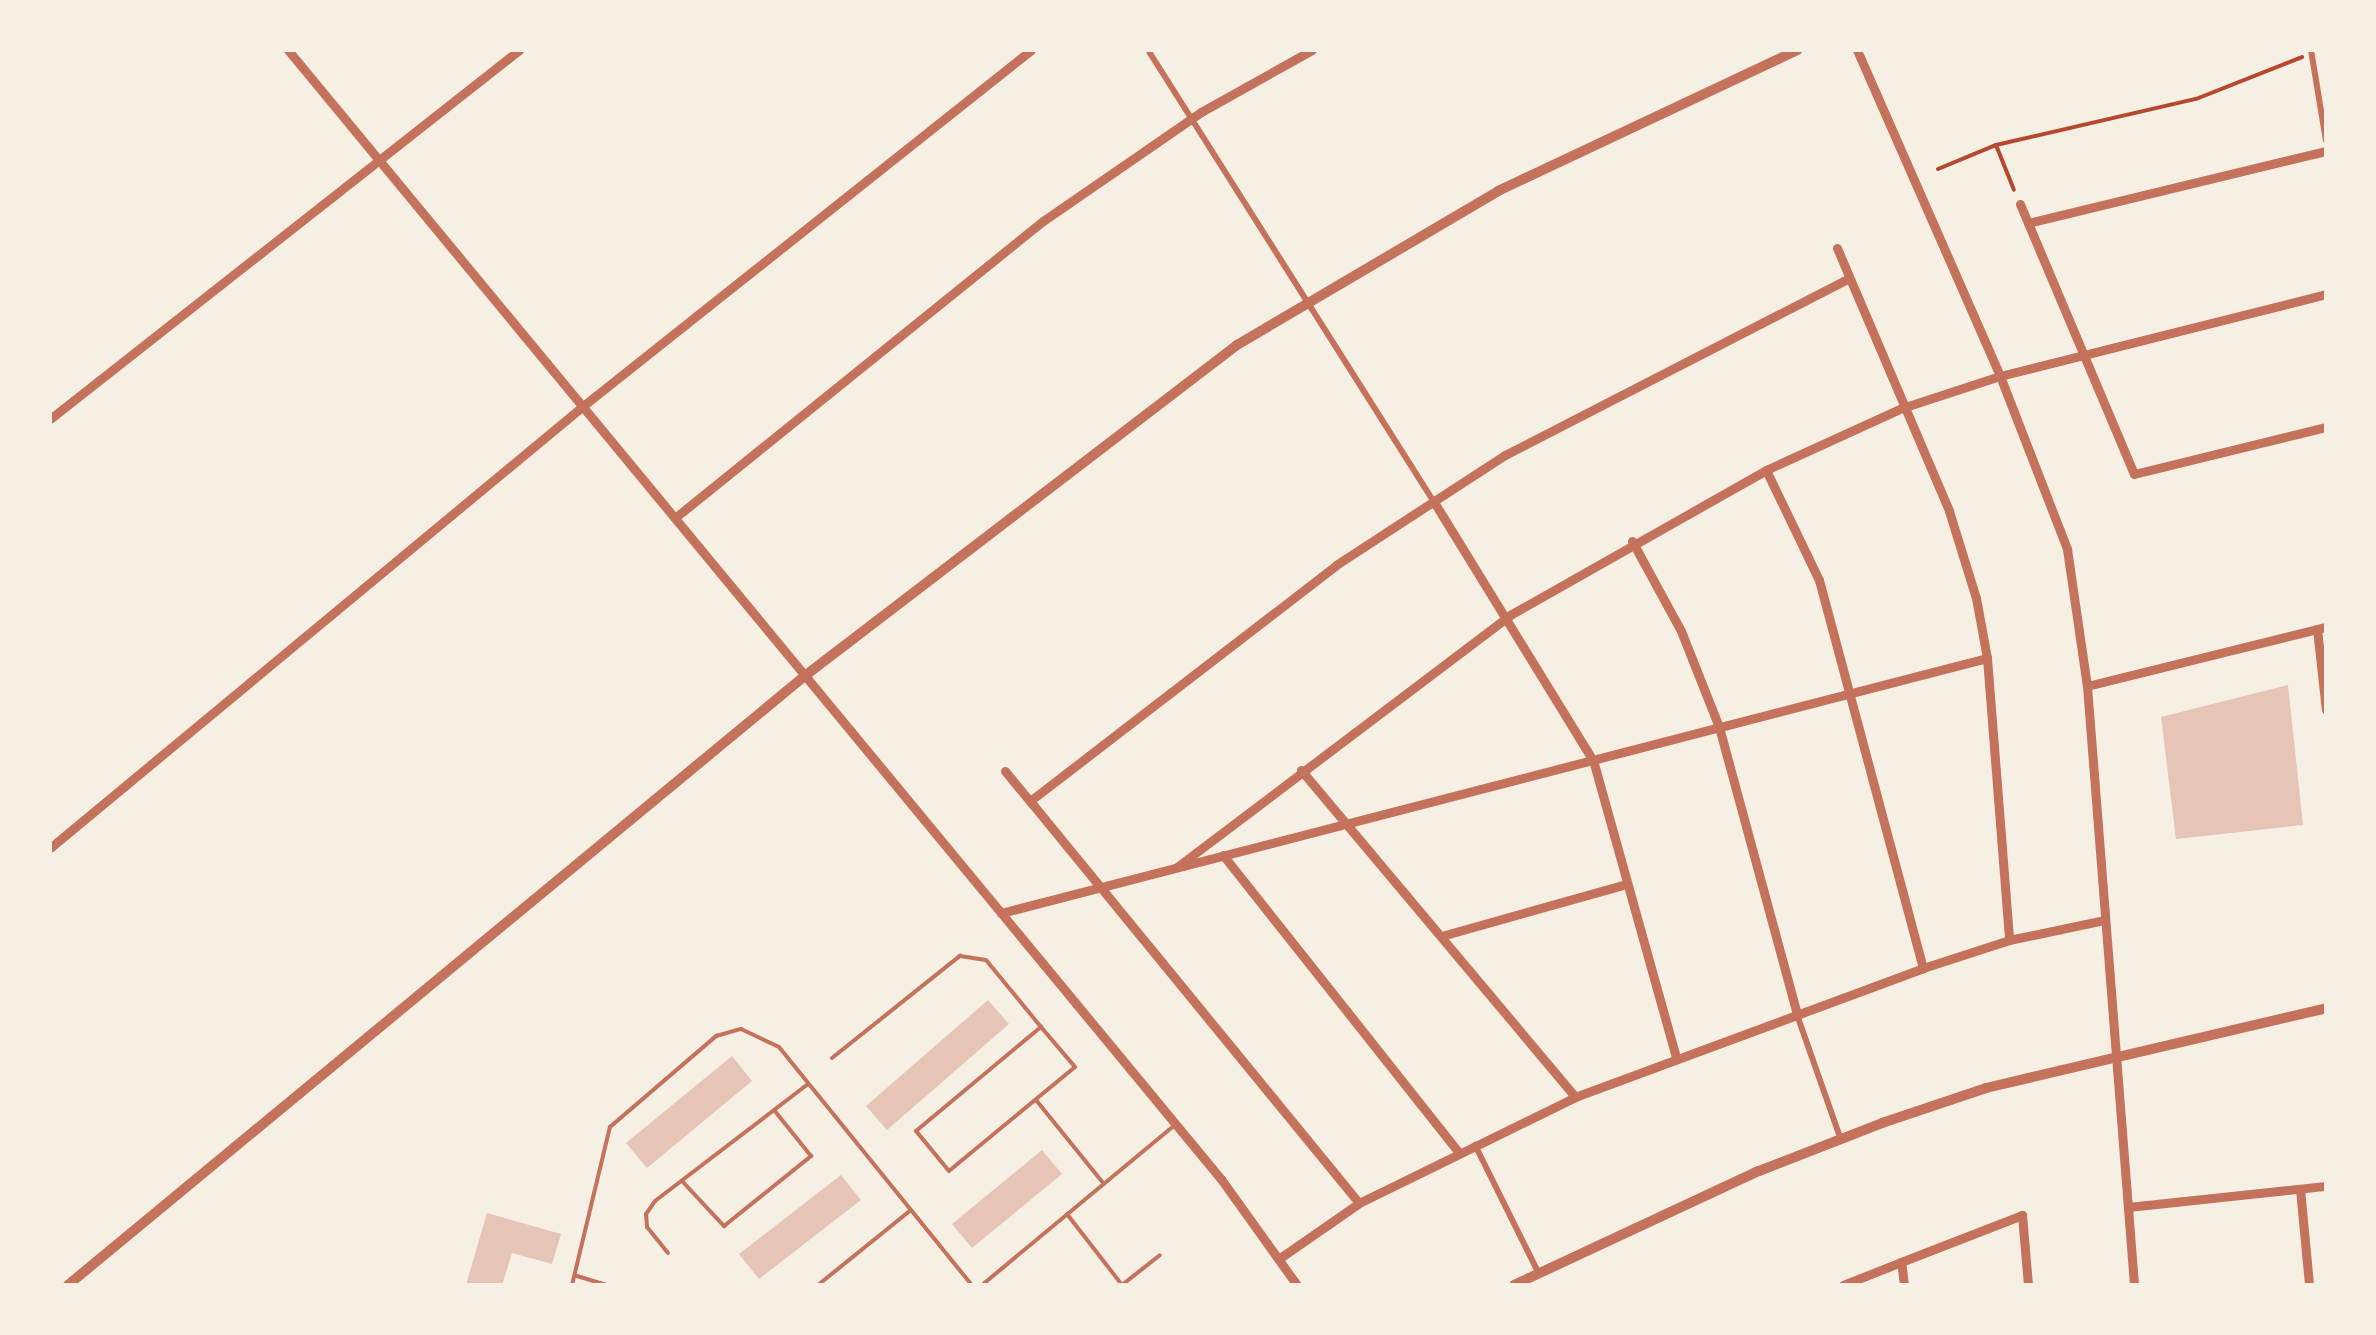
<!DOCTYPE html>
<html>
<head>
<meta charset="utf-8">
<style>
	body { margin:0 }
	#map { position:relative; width:2376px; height:1335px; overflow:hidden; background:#f6efe4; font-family:"Exo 2",sans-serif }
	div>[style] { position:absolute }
	.building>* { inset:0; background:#e6c5b7 }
	.path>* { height:4px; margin:-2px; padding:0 2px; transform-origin:2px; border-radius:2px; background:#b5482f }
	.service>* { height:4px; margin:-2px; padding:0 2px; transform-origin:2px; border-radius:2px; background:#c5725c }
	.pedestrian>* { height:6px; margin:-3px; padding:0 3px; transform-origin:3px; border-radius:3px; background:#c5725c }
	.minor>* { height:9px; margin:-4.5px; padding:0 4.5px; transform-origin:4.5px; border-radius:4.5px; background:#c5725c }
	.tertiary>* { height:10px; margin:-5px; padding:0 5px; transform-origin:5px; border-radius:5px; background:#c5725c }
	span { translate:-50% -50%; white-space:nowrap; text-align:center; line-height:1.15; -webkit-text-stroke:8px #f6efe4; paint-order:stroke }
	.frame { position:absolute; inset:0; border:52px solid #f6efe4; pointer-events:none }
</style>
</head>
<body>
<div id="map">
	<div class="building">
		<div style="clip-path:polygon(2288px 685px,2303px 825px,2176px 839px,2161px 717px)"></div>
		<div style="clip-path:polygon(988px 1000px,1009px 1024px,887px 1130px,866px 1106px)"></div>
		<div style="clip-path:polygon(732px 1056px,752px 1081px,647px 1168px,626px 1143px)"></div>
		<div style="clip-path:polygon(1042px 1150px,1062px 1174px,972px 1248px,952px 1224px)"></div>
		<div style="clip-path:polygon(841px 1175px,861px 1200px,759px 1279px,739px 1254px)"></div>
		<div style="clip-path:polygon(487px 1213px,561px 1234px,552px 1264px,512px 1253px,502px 1285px,466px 1285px)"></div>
	</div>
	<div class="path">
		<div style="left:1996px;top:145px;width:48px;rotate:68.2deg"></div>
		<div style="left:1938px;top:169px;width:63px;rotate:-22.5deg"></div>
		<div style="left:1996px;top:145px;width:205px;rotate:-13deg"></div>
		<div style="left:2196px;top:99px;width:114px;rotate:-21.6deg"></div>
	</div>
	<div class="service">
		<div style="left:1041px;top:1027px;width:52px;rotate:49.6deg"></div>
		<div style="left:1075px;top:1067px;width:163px;rotate:140.5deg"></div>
		<div style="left:949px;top:1171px;width:52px;rotate:-129.5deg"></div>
		<div style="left:916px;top:1131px;width:163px;rotate:-39.8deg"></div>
		<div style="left:832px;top:1058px;width:164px;rotate:-38.6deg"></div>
		<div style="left:960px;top:956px;width:26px;rotate:9deg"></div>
		<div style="left:986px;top:960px;width:87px;rotate:50.6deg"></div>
		<div style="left:1036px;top:1100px;width:108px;rotate:51deg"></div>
		<div style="left:682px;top:1181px;width:62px;rotate:47deg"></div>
		<div style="left:724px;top:1226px;width:112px;rotate:-38.8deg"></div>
		<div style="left:811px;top:1156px;width:59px;rotate:-128.8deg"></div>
		<div style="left:1067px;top:1214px;width:90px;rotate:52.2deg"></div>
		<div style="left:1122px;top:1285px;width:48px;rotate:-38.3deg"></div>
		<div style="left:668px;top:1253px;width:33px;rotate:-129deg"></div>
		<div style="left:647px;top:1227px;width:13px;rotate:-94deg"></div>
		<div style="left:646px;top:1214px;width:16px;rotate:-55deg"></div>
		<div style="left:655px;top:1201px;width:193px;rotate:-37.4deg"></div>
		<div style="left:577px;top:1276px;width:30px;rotate:17deg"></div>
		<div style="left:572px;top:1285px;width:163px;rotate:-76.5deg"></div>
		<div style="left:610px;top:1127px;width:140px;rotate:-40.6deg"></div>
		<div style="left:716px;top:1036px;width:26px;rotate:-16deg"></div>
		<div style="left:741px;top:1029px;width:42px;rotate:25.3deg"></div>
		<div style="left:779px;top:1047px;width:306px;rotate:51deg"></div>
		<div style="left:818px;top:1285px;width:119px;rotate:-38.9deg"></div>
		<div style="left:982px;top:1285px;width:251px;rotate:-39.7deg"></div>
	</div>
	<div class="pedestrian">
		<div style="left:1148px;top:50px;width:535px;rotate:57.68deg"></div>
		<div style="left:2311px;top:50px;width:92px;rotate:80.6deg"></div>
		<div style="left:1796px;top:1012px;width:133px;rotate:70.6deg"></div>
		<div style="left:1475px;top:1145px;width:142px;rotate:63.6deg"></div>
	</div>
	<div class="minor">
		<div style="left:288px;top:50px;width:1465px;rotate:50.43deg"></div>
		<div style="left:1221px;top:1179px;width:130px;rotate:54.4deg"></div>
		<div style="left:1857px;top:50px;width:356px;rotate:66.3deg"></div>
		<div style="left:2000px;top:376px;width:186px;rotate:68.8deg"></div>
		<div style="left:2067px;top:549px;width:138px;rotate:81.7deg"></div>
		<div style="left:2087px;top:686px;width:601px;rotate:85.51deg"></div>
		<div style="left:2020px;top:204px;width:293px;rotate:67.1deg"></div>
		<div style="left:2134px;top:474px;width:198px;rotate:-13.8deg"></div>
		<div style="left:2028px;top:223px;width:307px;rotate:-13.6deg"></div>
		<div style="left:1837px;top:248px;width:286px;rotate:66.9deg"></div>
		<div style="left:1949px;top:511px;width:91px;rotate:72.8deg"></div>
		<div style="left:1976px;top:598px;width:61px;rotate:79.6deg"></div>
		<div style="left:1987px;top:658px;width:283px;rotate:85.5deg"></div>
		<div style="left:50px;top:419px;width:597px;rotate:-38.19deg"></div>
		<div style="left:1766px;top:470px;width:122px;rotate:64.3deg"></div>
		<div style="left:1819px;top:580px;width:402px;rotate:75deg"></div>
		<div style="left:1434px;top:502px;width:303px;rotate:58.4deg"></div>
		<div style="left:1593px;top:760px;width:308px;rotate:74.4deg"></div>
		<div style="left:676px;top:517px;width:471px;rotate:-38.9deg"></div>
		<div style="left:1043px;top:221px;width:192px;rotate:-34.6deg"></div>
		<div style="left:1201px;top:112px;width:127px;rotate:-29.2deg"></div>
		<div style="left:1632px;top:541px;width:102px;rotate:61.4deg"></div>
		<div style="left:1681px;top:631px;width:103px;rotate:68.4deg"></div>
		<div style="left:1719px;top:727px;width:294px;rotate:74.8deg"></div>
		<div style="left:2317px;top:629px;width:81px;rotate:83.7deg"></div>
		<div style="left:2087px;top:686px;width:246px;rotate:-13.9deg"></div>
		<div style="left:1301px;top:770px;width:427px;rotate:50deg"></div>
		<div style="left:1005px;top:771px;width:44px;rotate:50.5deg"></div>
		<div style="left:50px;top:848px;width:692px;rotate:-39.67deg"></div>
		<div style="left:583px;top:406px;width:572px;rotate:-38.47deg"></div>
		<div style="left:1223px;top:855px;width:378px;rotate:51.6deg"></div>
		<div style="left:1177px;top:867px;width:418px;rotate:-37.1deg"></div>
		<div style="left:1510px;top:615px;width:294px;rotate:-29.5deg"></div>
		<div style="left:1766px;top:470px;width:149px;rotate:-24.5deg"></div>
		<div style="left:1902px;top:408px;width:103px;rotate:-18.1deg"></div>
		<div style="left:2000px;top:376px;width:336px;rotate:-14.1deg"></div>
		<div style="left:1001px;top:913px;width:1018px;rotate:-14.5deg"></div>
		<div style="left:1445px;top:935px;width:189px;rotate:-15.7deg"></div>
		<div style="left:2300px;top:1189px;width:96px;rotate:84.6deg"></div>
		<div style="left:1359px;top:1203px;width:519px;rotate:-129.3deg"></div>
		<div style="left:1030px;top:801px;width:386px;rotate:-37.6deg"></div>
		<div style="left:1336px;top:565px;width:202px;rotate:-33.1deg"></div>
		<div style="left:1505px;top:455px;width:386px;rotate:-27.2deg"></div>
		<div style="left:2128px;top:1207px;width:199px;rotate:-6.1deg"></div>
		<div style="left:1280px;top:1258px;width:96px;rotate:-34.8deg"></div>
		<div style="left:1359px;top:1203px;width:241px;rotate:-26.1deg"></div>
		<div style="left:1575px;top:1097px;width:371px;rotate:-20.3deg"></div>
		<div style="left:1923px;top:968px;width:90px;rotate:-18deg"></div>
		<div style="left:2009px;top:940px;width:98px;rotate:-11.8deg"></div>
		<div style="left:1843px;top:1285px;width:62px;rotate:-21.6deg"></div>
		<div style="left:1904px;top:1285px;width:23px;rotate:-97deg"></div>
		<div style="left:1901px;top:1262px;width:130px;rotate:-21.2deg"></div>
		<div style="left:2022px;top:1215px;width:70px;rotate:85.1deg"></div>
	</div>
	<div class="tertiary">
		<div style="left:68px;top:1285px;width:957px;rotate:-39.58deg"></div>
		<div style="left:806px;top:675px;width:543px;rotate:-37.44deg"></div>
		<div style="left:1237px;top:345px;width:303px;rotate:-30.5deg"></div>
		<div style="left:1498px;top:191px;width:331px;rotate:-25.2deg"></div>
		<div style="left:1514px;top:1285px;width:270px;rotate:-25deg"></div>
		<div style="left:1759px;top:1171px;width:132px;rotate:-21.3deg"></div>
		<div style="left:1882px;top:1123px;width:110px;rotate:-18.6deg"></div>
		<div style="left:1986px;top:1088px;width:349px;rotate:-13.2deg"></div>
	</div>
	<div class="frame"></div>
</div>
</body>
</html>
